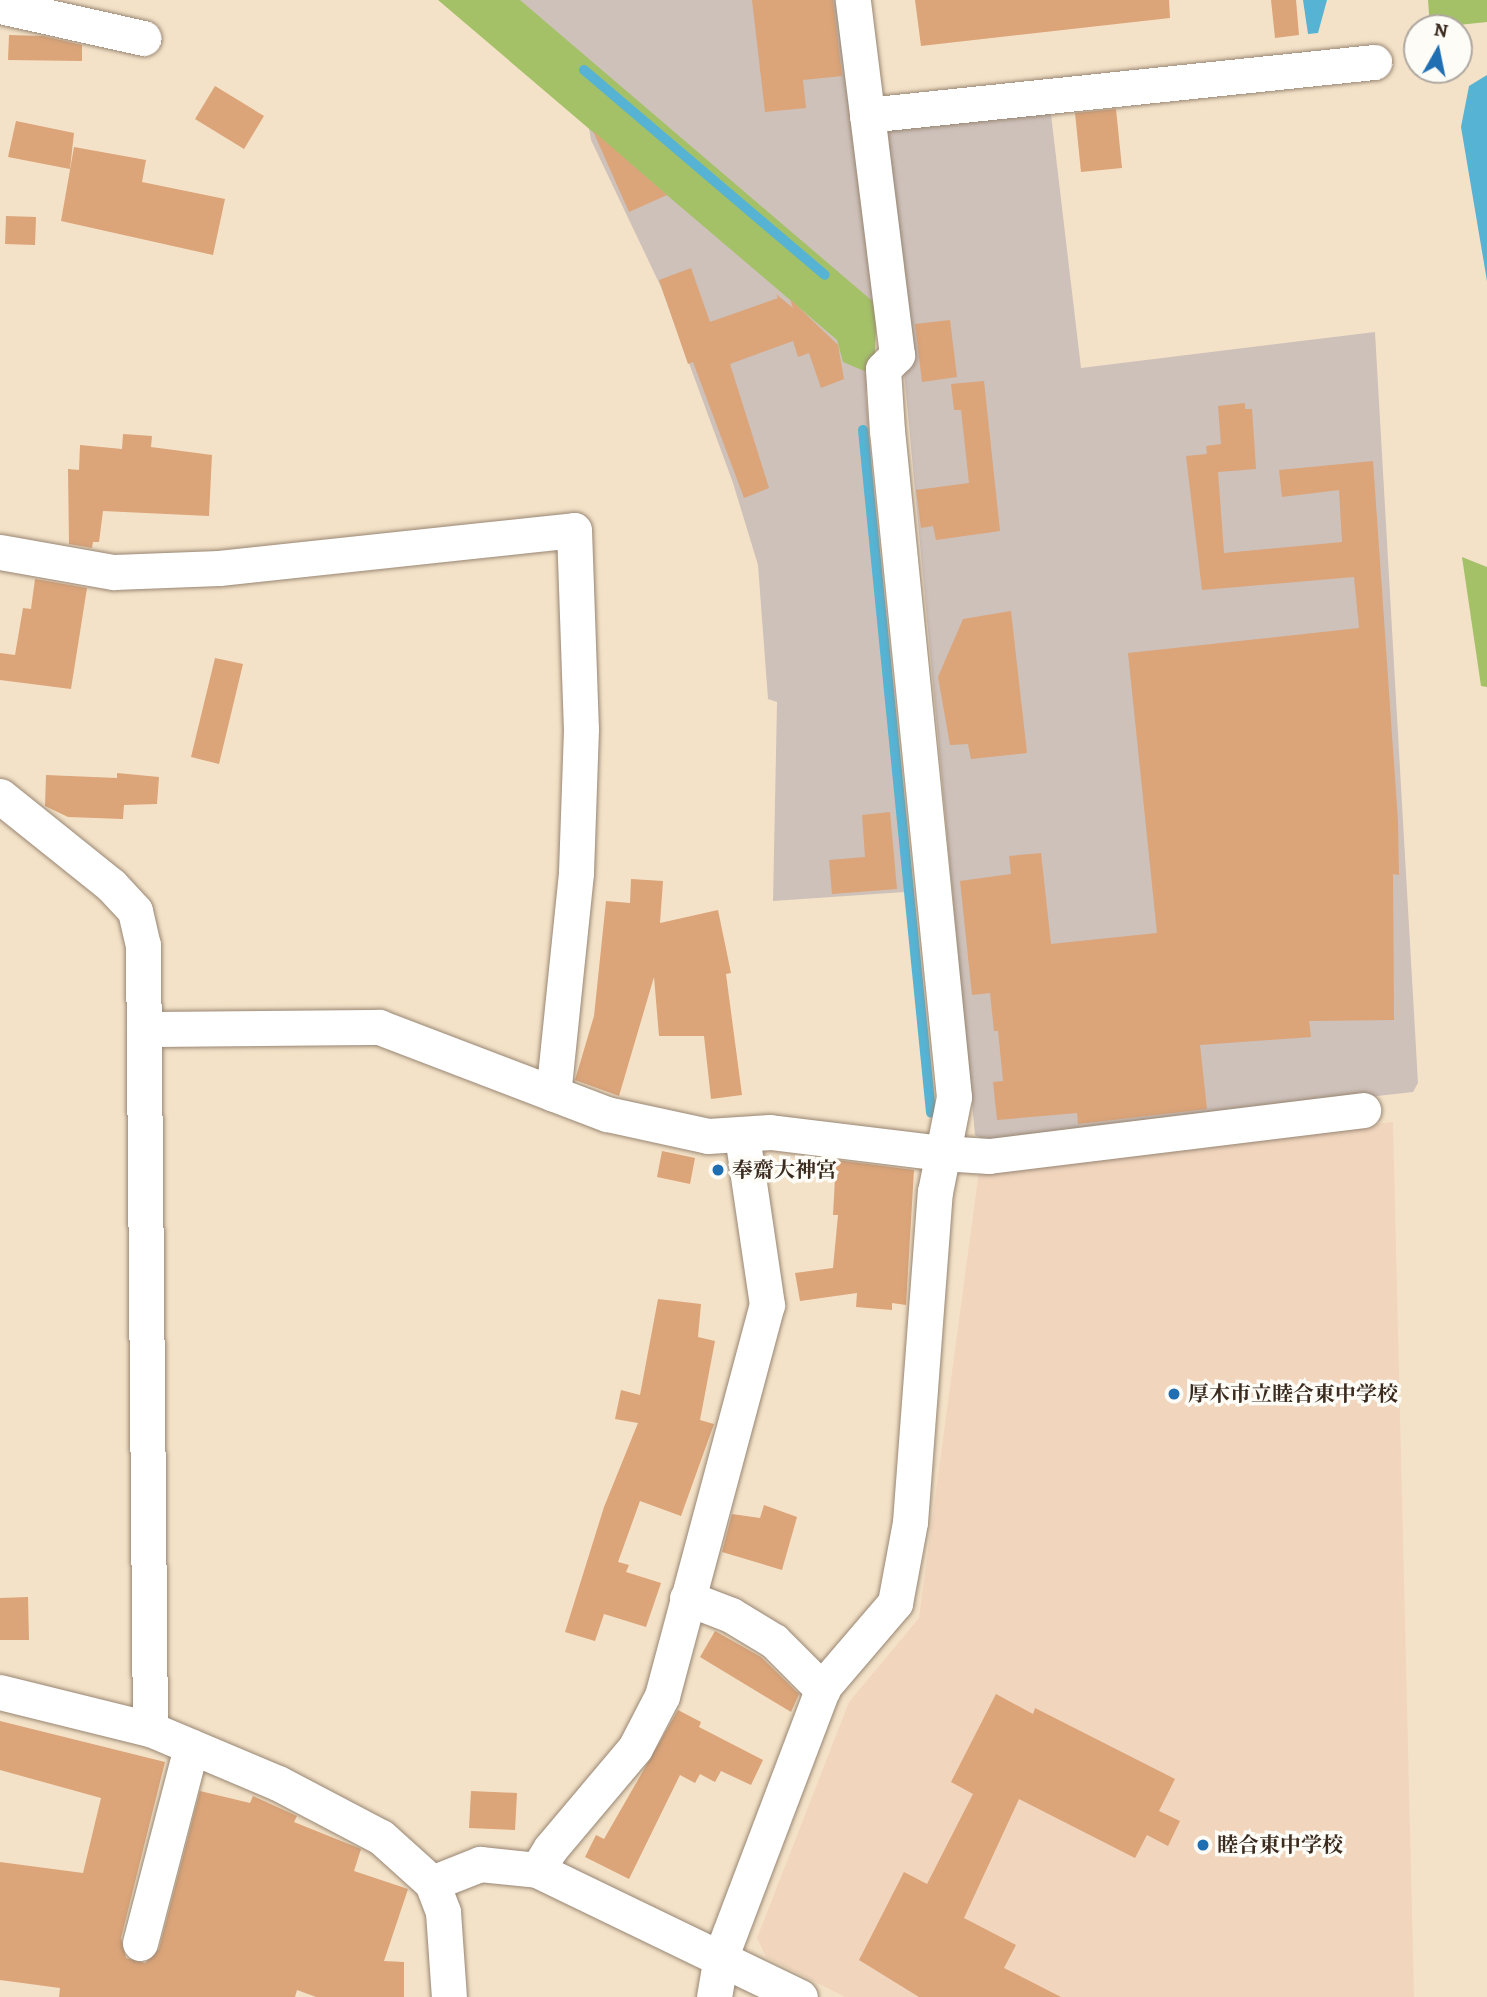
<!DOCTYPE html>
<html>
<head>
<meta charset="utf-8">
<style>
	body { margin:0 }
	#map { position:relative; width:1487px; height:1997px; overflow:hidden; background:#f4e2c8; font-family:Alegreya,"Noto Serif JP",serif }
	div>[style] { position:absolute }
	.built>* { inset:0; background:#f1d5bd }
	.industrial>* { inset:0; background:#cec1ba }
	.green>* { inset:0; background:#a4c168 }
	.water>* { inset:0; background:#56b3d4 }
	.stream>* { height:10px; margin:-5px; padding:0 5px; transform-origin:5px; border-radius:5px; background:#56b3d4 }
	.building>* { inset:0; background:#dba479 }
	.roads { filter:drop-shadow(0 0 2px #988673) drop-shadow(0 0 2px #988673) }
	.minor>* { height:35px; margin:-17.5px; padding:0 17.5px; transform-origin:17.5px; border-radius:17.5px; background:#fff }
	.dots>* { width:19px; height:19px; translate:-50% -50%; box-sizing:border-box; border:4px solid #fdfcf7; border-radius:50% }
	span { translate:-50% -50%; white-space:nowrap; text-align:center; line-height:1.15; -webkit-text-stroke:7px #fdfcf7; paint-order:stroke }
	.poi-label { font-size:21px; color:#3b2a1e; font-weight:700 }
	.left { translate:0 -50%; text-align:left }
	.north { position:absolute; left:1403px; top:14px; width:70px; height:70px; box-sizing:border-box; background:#fdfcf7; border:2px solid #afa8a0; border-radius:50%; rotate:9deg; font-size:19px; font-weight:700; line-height:28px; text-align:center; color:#3b2a1e }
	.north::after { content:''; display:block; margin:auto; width:24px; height:32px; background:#1f6fb2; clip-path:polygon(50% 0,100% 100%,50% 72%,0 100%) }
</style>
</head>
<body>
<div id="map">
	<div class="built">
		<div style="clip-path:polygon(1393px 1122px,1414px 1997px,845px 1997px,766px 1957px,757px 1938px,849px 1702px,919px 1618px,979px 1171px)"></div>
	</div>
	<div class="industrial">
		<div style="clip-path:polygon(478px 0,840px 0,876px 320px,866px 394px,905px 892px,773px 901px,777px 702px,768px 699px,758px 565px,733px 483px,661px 287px,591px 140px,582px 86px)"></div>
		<div style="clip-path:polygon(1050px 106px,1081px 368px,1375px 332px,1418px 1083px,1413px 1092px,984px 1140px,975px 1135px,882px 135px,893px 121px)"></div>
	</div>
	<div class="green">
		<div style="clip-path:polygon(438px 0,520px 0,877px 305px,874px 375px,843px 362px,837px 340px)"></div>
		<div style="clip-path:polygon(1428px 0,1487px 0,1487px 22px,1430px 28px)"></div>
		<div style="clip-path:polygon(1462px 557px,1487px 567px,1487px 687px,1481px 686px)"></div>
	</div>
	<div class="water">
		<div style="clip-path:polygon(1303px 0,1327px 0,1318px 33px,1308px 34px)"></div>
		<div style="clip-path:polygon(1487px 75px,1487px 281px,1461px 127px,1469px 86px)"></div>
	</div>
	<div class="stream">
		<div style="left:584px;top:70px;width:316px;rotate:40.4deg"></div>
		<div style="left:863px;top:430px;width:686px;rotate:84.31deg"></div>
	</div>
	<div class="building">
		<div style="clip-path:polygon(752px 0,833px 0,842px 76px,803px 80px,806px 108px,765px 112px)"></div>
		<div style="clip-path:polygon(915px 0,1169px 0,1170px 18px,921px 46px)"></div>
		<div style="clip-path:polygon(1271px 0,1296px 0,1299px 35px,1275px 38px)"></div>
		<div style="clip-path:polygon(9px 35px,43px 36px,82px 45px,82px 61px,8px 60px)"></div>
		<div style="clip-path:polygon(215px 86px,264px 116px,244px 149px,195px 119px)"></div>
		<div style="clip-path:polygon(1116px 109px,1122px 168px,1081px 172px,1075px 113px)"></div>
		<div style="clip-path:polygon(16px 121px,74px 133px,70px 169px,8px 157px)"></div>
		<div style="clip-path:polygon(593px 131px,667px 195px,629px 212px)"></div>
		<div style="clip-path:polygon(74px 147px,146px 160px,142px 182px,225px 199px,213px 255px,61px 221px)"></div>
		<div style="clip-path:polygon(6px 216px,36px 217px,35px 245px,5px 244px)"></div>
		<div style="clip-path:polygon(691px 268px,710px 322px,778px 298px,776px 294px,793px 308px,790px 299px,838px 345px,844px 379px,821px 388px,809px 353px,798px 357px,793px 341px,730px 364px,769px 488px,744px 498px,693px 362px,688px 364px,659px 280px)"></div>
		<div style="clip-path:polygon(950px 320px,957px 377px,922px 382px,915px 324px)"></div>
		<div style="clip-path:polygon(984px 381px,1000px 531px,936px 540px,933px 526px,921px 528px,916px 490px,969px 483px,961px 410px,954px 410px,951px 384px)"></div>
		<div style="clip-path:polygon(1245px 403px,1245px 409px,1252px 409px,1256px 469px,1218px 472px,1224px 553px,1342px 542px,1339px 490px,1282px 497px,1279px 470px,1373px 461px,1398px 821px,1399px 875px,1393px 874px,1394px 1020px,1309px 1021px,1311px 1037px,1200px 1045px,1207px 1109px,1078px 1124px,1077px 1113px,997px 1120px,993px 1082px,1003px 1081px,998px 1031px,994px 1031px,990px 993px,972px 995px,960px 881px,1011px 874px,1009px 856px,1041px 853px,1051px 944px,1157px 933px,1128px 653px,1359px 628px,1354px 577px,1202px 590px,1186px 456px,1207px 454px,1206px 446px,1221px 444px,1218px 406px)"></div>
		<div style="clip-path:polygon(123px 434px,152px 436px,151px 447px,212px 455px,209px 516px,103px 511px,99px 542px,93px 542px,92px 548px,69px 544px,68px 469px,79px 470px,80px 445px,122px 449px)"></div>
		<div style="clip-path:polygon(35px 579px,87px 588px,71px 689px,0 680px,0 653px,15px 655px,23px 608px,31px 609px)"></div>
		<div style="clip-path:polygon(1011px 611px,1027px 753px,971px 759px,968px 744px,950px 745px,938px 677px,963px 619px)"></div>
		<div style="clip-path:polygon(215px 658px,243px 664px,219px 764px,191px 757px)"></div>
		<div style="clip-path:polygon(117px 773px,159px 777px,157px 804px,124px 805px,123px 819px,68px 817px,45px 806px,46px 775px,117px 778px)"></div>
		<div style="clip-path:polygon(890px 812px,897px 889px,832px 894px,829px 860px,865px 857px,862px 815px)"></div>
		<div style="clip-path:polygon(631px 879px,663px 881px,660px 923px,718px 910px,731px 973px,726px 974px,742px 1095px,711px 1099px,704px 1036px,659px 1036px,654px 977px,619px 1096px,575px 1080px,594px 1016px,606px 901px,630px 903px)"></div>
		<div style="clip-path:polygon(662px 1151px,695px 1158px,690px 1184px,657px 1177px)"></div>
		<div style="clip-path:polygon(836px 1160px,914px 1170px,906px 1305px,892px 1303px,892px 1310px,856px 1307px,857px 1293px,800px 1301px,795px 1273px,833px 1268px,838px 1215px,833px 1215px)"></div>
		<div style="clip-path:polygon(658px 1299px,701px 1304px,698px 1337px,715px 1341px,700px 1420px,714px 1424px,681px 1516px,640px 1501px,618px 1562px,629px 1565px,626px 1572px,661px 1583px,646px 1627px,604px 1614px,595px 1641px,565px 1632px,604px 1507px,638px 1423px,615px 1419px,621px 1390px,640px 1395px)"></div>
		<div style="clip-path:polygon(764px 1505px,797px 1517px,782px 1570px,722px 1552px,732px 1514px,760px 1518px)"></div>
		<div style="clip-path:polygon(28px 1597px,29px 1640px,0 1640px,0 1598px)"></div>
		<div style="clip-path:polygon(715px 1631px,761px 1657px,799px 1694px,791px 1712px,700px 1657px)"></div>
		<div style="clip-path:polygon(996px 1694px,1033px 1714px,1035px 1708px,1175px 1779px,1159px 1811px,1180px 1821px,1168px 1846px,1147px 1835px,1135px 1858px,1019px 1799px,964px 1918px,1016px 1945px,1004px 1968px,1061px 1997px,919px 1997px,859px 1960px,904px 1872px,927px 1884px,973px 1794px,951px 1782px)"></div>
		<div style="clip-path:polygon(678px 1710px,701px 1722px,699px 1727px,763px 1760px,751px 1785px,721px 1771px,715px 1782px,700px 1774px,695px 1783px,680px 1775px,629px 1879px,585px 1857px,596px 1835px,604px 1839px)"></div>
		<div style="clip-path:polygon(0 1721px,165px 1762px,121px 1938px,126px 1958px,145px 1963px,159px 1949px,200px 1791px,250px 1803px,253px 1796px,297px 1816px,294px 1822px,361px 1849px,354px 1871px,408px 1889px,384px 1961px,404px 1962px,404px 1997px,316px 1997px,297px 1990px,295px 1997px,59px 1997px,60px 1988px,0 1980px,0 1862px,83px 1873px,101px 1798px,0 1770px)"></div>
		<div style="clip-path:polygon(471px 1791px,517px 1793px,515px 1830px,469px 1828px)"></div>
	</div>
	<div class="roads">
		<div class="minor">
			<div style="left:0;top:6px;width:147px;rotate:12.6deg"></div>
			<div style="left:867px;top:115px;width:510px;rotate:-5.97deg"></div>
			<div style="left:0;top:552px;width:116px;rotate:10deg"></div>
			<div style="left:114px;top:572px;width:105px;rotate:-2.2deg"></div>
			<div style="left:219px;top:568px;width:357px;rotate:-6.1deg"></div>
			<div style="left:574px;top:530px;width:199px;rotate:88deg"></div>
			<div style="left:581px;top:729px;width:144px;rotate:92deg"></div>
			<div style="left:576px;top:873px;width:222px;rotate:95.9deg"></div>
			<div style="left:0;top:796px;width:142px;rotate:38.7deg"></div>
			<div style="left:111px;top:885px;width:35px;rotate:47deg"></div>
			<div style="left:135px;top:911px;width:35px;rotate:77deg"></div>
			<div style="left:143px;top:945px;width:784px;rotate:89.49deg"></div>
			<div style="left:144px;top:1029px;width:235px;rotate:-0.5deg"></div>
			<div style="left:379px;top:1027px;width:244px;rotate:20.9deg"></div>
			<div style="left:607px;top:1114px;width:103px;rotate:12.3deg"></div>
			<div style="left:708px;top:1136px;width:62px;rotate:-3.7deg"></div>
			<div style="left:770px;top:1132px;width:172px;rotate:7deg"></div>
			<div style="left:941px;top:1153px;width:48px;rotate:3.6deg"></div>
			<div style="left:989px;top:1156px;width:377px;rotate:-7deg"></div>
			<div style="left:687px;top:1598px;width:47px;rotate:21.1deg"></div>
			<div style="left:731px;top:1615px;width:50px;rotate:31.2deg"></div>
			<div style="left:774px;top:1641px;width:69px;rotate:45deg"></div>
			<div style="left:0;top:1692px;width:154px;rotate:13.9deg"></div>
			<div style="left:150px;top:1729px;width:139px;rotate:22.9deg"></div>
			<div style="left:278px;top:1783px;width:116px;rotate:27.7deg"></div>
			<div style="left:381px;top:1837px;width:69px;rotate:42deg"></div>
			<div style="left:432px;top:1883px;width:31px;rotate:69deg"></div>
			<div style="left:443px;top:1912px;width:85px;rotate:86deg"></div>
			<div style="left:537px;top:1870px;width:25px;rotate:-58deg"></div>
			<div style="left:550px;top:1849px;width:132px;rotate:-49.9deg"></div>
			<div style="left:635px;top:1748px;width:59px;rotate:-62.6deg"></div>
			<div style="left:662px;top:1696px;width:405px;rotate:-75deg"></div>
			<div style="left:767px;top:1305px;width:171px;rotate:-98.4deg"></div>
			<div style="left:432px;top:1883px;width:52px;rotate:-21.6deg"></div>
			<div style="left:480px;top:1864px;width:57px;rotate:6deg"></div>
			<div style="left:537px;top:1870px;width:292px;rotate:25.8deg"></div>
			<div style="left:140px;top:1943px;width:203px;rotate:-75.4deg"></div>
			<div style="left:714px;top:1997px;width:42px;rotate:-80.3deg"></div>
			<div style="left:721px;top:1956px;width:288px;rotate:-69.2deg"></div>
			<div style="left:823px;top:1687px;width:111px;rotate:-49.4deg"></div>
			<div style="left:895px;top:1603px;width:82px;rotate:-79.5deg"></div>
			<div style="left:910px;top:1522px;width:331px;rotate:-85.7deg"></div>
			<div style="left:935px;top:1192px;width:97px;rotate:-78.7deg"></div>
			<div style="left:954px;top:1097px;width:669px;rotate:-95.74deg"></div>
			<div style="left:887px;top:431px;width:62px;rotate:-93.7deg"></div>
			<div style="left:883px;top:369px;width:20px;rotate:-45deg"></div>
			<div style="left:897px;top:355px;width:358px;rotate:-97.1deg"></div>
		</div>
	</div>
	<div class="dots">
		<div style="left:718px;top:1170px;background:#1f6fb2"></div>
		<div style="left:1174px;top:1394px;background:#1f6fb2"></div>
		<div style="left:1203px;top:1845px;background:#1f6fb2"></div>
	</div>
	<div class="poi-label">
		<span class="left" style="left:732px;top:1170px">奉齋大神宮</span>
		<span class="left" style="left:1188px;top:1394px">厚木市立睦合東中学校</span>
		<span class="left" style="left:1217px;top:1845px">睦合東中学校</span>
	</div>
	<div class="north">N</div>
</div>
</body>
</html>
